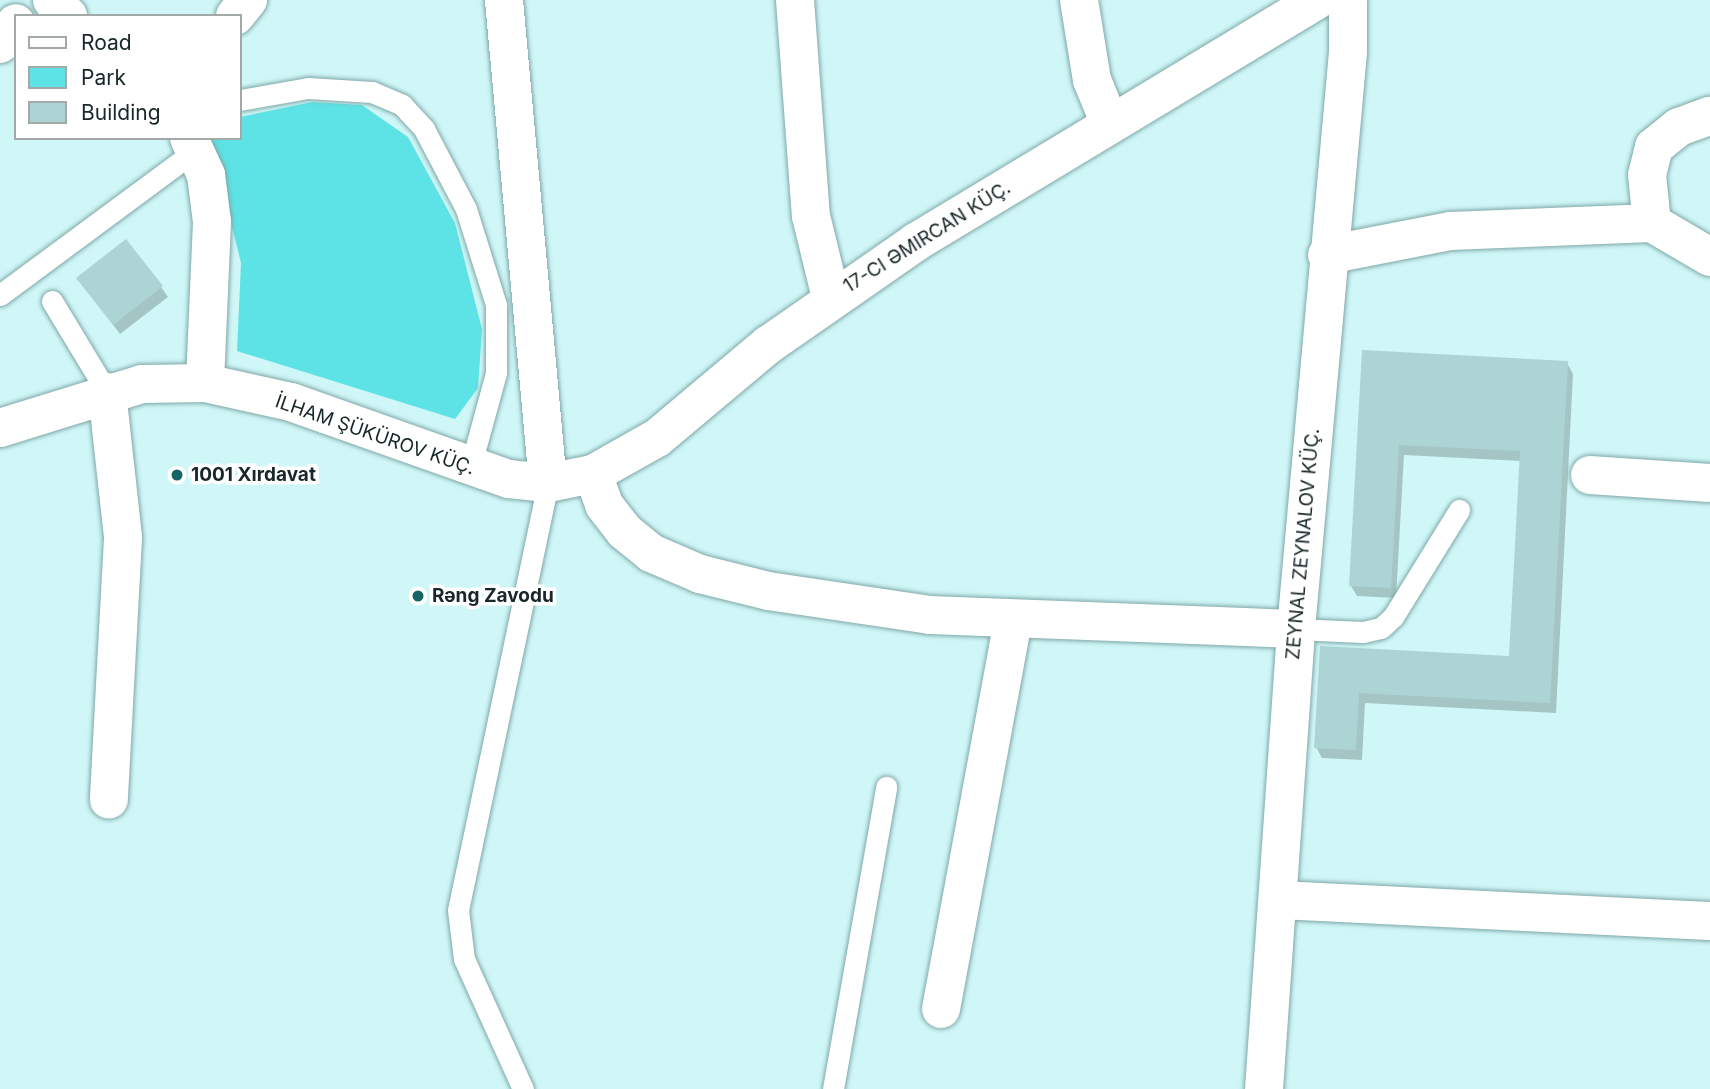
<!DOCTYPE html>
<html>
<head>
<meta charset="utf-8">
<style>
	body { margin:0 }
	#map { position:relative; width:1710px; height:1089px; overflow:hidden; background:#cff7f7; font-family:Inter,sans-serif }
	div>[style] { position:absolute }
	.green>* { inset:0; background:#5de3e5 }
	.shadow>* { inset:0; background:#0003 }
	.building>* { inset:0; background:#add4d4 }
	.roads { filter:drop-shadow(0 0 2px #81a7a7) drop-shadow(0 0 2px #81a7a7) }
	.lane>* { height:21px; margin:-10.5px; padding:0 10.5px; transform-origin:10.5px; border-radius:10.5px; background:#fff }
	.street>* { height:38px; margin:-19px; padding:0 19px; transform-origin:19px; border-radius:19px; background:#fff }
	.secondary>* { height:38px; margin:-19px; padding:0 19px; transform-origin:19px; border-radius:19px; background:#fff }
	.dots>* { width:19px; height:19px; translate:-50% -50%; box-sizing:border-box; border:4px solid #fff; border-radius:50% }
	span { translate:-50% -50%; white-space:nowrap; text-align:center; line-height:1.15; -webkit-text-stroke:7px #fff; paint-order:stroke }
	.street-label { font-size:19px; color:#182727 }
	.poi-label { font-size:19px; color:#182727; font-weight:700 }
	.left { translate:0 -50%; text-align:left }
	.legend { position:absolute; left:14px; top:14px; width:228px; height:126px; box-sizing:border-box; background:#fff; border:2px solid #a3a9a9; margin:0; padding:9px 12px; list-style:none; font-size:21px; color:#182727 }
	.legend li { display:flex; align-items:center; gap:14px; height:35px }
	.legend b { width:35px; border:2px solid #a3a9a9 }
</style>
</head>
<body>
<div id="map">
	<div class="green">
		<div style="clip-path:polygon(312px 102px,362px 105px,408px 137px,455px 223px,482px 329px,478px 388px,455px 419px,237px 351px,241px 263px,210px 138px,240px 138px,240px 117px)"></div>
	</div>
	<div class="shadow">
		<div style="clip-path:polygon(78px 278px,161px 287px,168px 297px,120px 334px)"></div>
		<div style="clip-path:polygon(1363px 352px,1567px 363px,1573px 374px,1556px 713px,1365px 703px,1362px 760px,1322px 758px,1316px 747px,1321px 648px,1511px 657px,1521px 461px,1404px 455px,1396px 598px,1357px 596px,1351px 586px)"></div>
	</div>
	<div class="building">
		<div style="clip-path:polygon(126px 239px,163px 286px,113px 325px,76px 278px)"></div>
		<div style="clip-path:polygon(1362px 350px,1568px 361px,1550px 703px,1359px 693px,1356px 750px,1314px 748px,1320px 646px,1509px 656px,1520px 451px,1399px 445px,1391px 588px,1349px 586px)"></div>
	</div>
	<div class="roads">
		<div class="lane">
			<div style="left:240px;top:100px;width:69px;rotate:-10deg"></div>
			<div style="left:308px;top:88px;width:64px;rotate:3.6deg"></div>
			<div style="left:372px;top:92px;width:33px;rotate:23deg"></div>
			<div style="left:402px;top:105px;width:33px;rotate:47deg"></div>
			<div style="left:424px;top:129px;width:90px;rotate:62.3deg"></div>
			<div style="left:466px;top:209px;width:101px;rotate:72.6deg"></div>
			<div style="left:496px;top:305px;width:68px;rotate:90deg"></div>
			<div style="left:496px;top:373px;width:98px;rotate:105.3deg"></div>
			<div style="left:0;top:295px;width:244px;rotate:-36.5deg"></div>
			<div style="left:52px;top:301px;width:106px;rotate:58.9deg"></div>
			<div style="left:1296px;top:629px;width:67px;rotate:2.6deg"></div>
			<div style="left:1363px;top:632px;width:18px;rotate:-13deg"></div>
			<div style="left:1381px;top:628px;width:16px;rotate:-43deg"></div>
			<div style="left:1393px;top:617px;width:126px;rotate:-58.3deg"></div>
			<div style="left:523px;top:1089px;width:143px;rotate:-114.4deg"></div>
			<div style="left:464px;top:959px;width:49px;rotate:-97deg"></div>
			<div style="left:458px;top:910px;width:436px;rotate:-78.1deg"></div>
			<div style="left:833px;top:1089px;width:307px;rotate:-80deg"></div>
		</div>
		<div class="street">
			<div style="left:52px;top:0;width:23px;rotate:45deg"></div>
			<div style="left:504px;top:0;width:485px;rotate:84.8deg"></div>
			<div style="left:795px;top:0;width:217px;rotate:85.8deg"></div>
			<div style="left:811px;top:216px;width:84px;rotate:76.3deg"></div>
			<div style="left:1079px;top:0;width:81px;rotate:80.8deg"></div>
			<div style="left:1092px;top:80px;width:48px;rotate:67.8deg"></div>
			<div style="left:235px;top:16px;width:21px;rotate:-51deg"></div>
			<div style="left:0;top:44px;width:26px;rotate:-53deg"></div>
			<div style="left:189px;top:138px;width:41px;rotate:65.3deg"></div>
			<div style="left:206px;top:175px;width:47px;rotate:82.7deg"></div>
			<div style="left:212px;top:222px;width:161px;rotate:92.5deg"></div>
			<div style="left:1652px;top:223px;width:48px;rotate:-95.9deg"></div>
			<div style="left:1647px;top:175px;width:29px;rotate:-76deg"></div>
			<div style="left:1654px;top:147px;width:32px;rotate:-39deg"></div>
			<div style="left:1679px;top:127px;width:33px;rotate:-20deg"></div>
			<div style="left:1327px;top:255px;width:125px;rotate:-11deg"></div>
			<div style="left:1450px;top:231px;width:202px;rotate:-2.3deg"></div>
			<div style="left:1652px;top:223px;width:67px;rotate:30.4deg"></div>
			<div style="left:107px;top:392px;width:147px;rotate:83.7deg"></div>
			<div style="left:123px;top:538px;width:262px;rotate:93.1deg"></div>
			<div style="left:593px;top:474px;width:33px;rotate:70deg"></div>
			<div style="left:604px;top:505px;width:33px;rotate:52deg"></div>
			<div style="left:624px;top:531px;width:35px;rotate:39deg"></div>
			<div style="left:651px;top:553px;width:53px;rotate:23.2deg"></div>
			<div style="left:700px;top:574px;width:70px;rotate:14deg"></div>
			<div style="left:768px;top:591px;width:164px;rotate:8.4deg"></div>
			<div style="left:930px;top:615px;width:366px;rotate:2.2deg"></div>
			<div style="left:1590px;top:475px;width:120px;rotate:3.8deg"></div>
			<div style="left:1278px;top:900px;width:433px;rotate:2.8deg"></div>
			<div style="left:941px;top:1009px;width:395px;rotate:-79.5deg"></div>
			<div style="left:1264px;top:1089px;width:461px;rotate:-86deg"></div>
			<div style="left:1296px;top:629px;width:579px;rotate:-84.85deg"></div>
			<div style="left:1348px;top:52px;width:52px;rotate:-90deg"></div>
		</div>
		<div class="secondary">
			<div style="left:0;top:428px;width:149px;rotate:-17.2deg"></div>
			<div style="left:142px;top:384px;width:63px;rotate:-0.9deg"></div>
			<div style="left:205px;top:383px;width:88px;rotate:12.5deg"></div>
			<div style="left:291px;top:402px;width:231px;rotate:19.5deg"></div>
			<div style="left:509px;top:479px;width:39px;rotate:6deg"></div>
			<div style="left:548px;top:483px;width:46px;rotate:-11.3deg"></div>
			<div style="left:593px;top:474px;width:73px;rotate:-29.4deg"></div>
			<div style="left:657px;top:438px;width:145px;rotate:-40deg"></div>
			<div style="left:768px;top:345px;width:180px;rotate:-34.8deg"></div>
			<div style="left:916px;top:242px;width:468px;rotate:-31.1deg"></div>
		</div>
	</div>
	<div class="dots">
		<div style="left:177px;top:475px;background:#166566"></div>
		<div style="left:418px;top:596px;background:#166566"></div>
	</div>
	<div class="street-label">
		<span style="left:927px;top:237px;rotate:-32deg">17-CI ƏMIRCAN KÜÇ.</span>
		<span style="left:375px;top:435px;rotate:19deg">İLHAM ŞÜKÜROV KÜÇ.</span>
		<span style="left:1303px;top:544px;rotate:-85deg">ZEYNAL ZEYNALOV KÜÇ.</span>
	</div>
	<div class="poi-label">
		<span class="left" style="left:191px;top:475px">1001 Xırdavat</span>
		<span class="left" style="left:432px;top:596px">Rəng Zavodu</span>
	</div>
	<ul class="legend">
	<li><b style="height:9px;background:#fff"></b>Road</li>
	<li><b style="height:19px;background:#5de3e5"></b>Park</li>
	<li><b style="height:19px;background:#add4d4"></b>Building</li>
	</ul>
</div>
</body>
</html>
